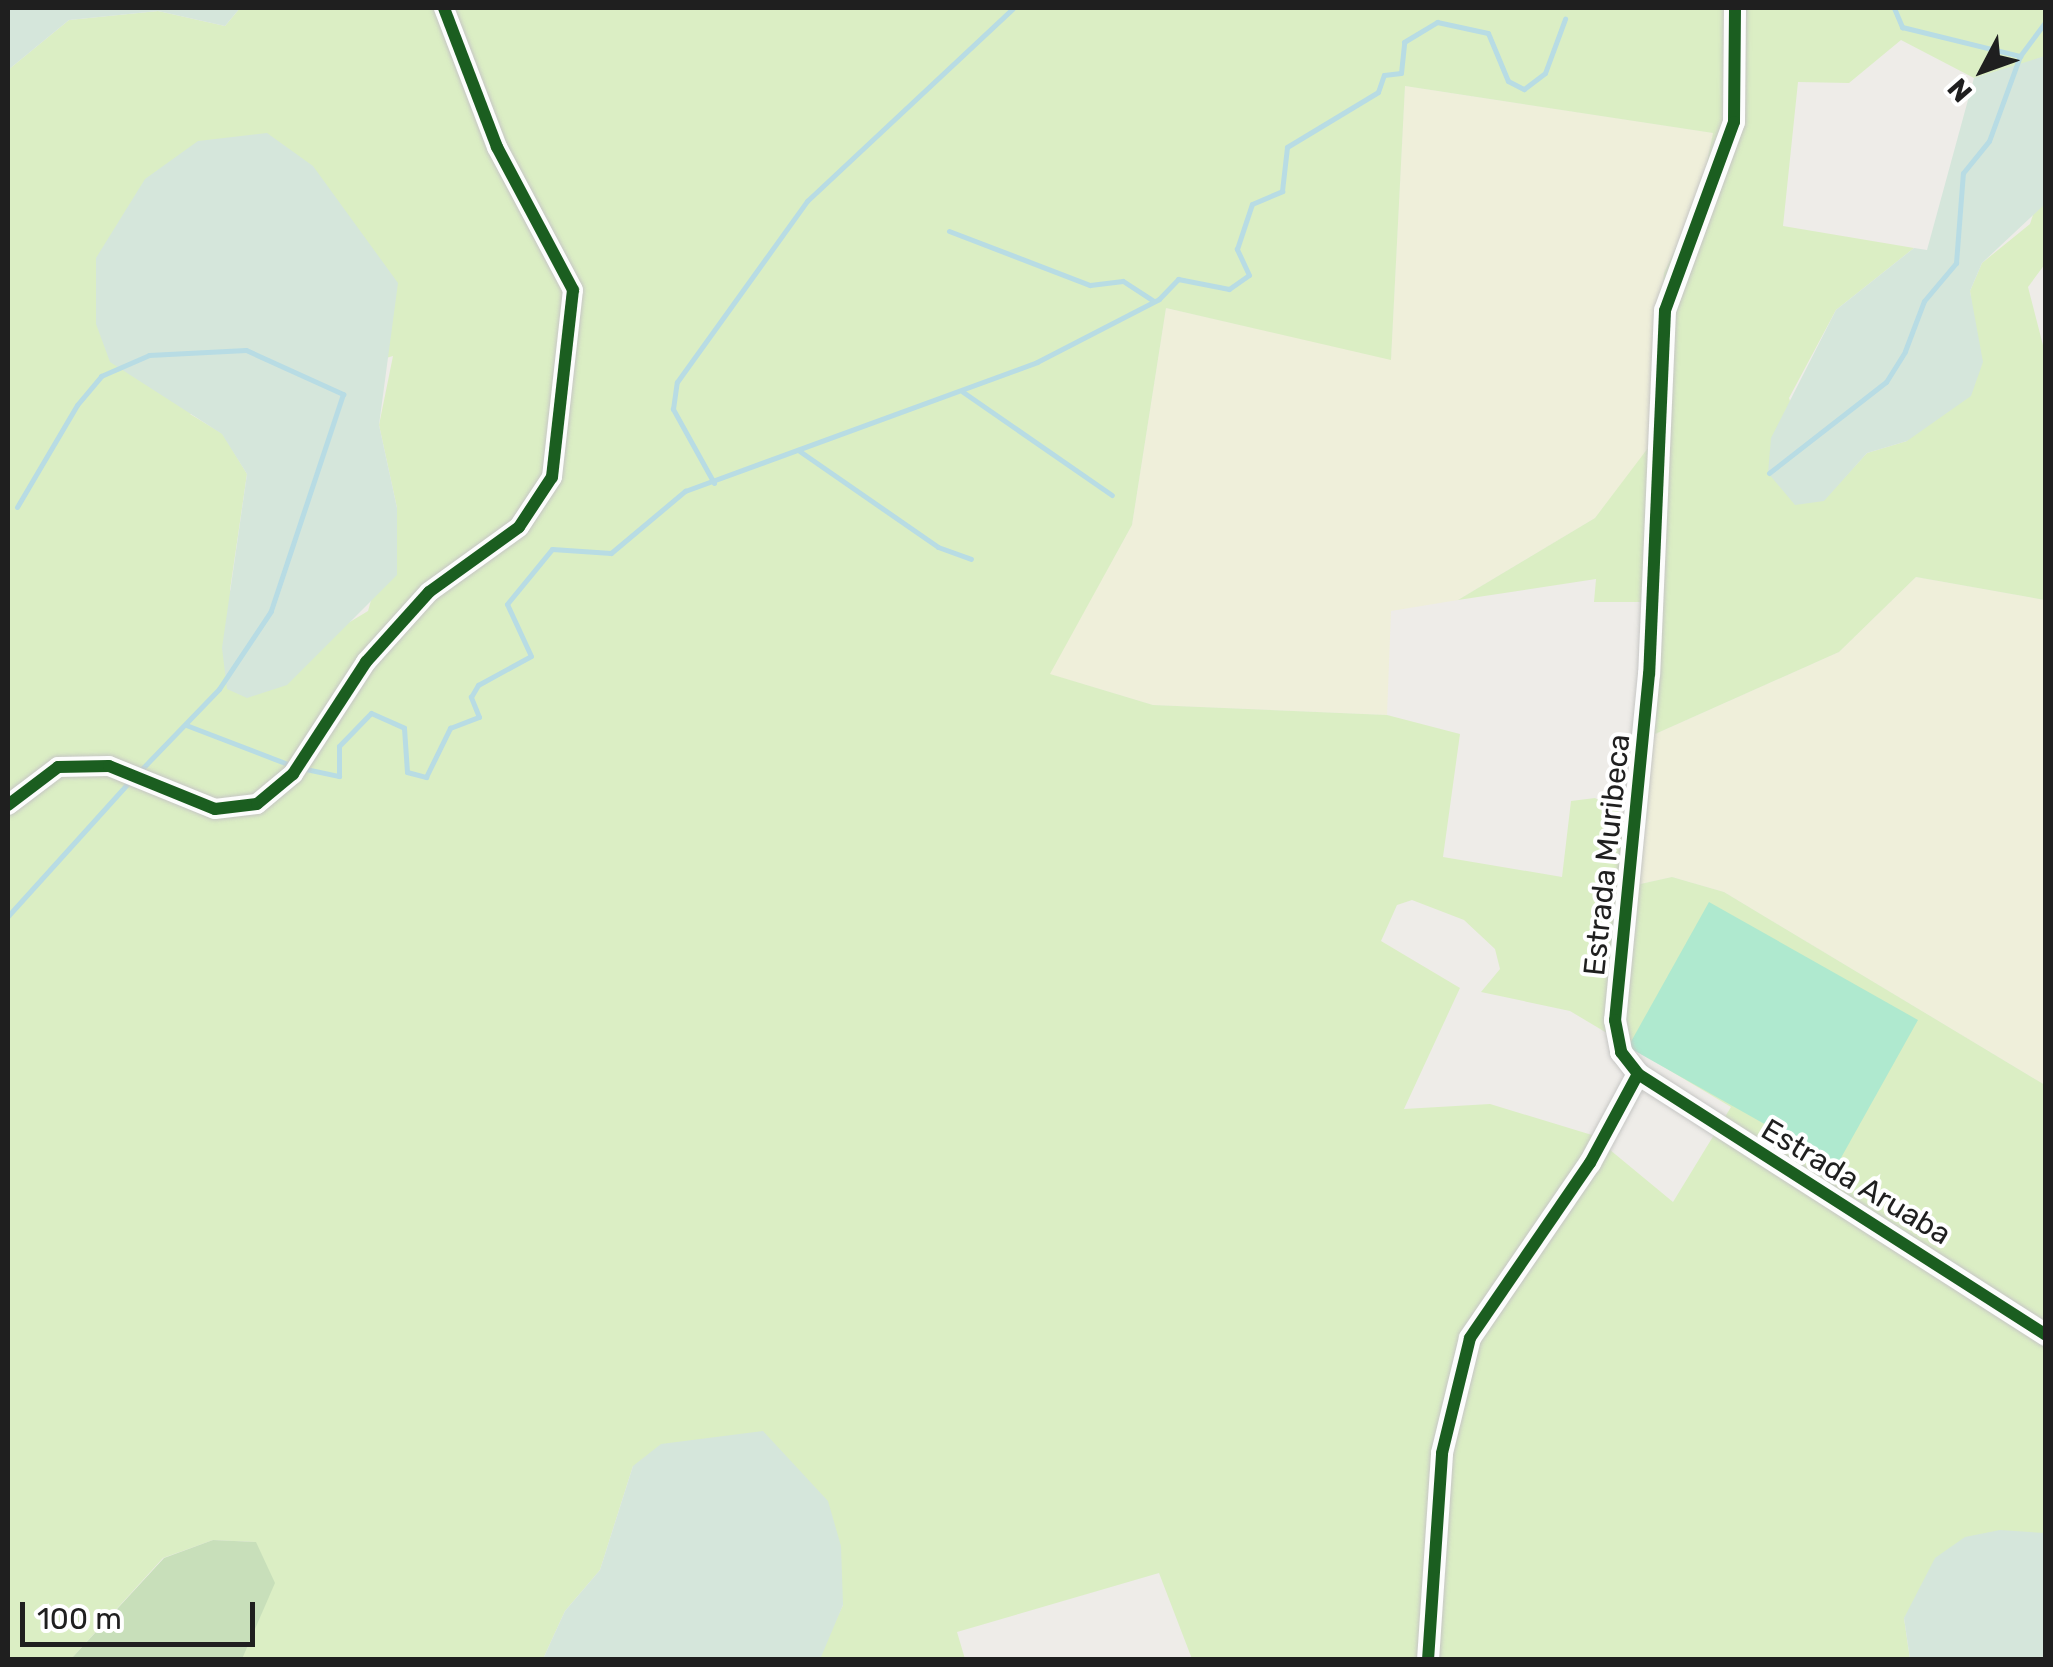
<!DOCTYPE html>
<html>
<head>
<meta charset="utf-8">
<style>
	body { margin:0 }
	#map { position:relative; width:2053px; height:1667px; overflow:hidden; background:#eeece8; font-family:Rubik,sans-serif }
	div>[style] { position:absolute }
	.farmland>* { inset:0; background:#efefda }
	.grass>* { inset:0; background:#dbeec4 }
	.forest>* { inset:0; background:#c8dfba }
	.wetland>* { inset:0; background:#d5e6db }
	.pitch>* { inset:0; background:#afe9cf }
	.stream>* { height:5px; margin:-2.5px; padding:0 2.5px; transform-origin:2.5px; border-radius:2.5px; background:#b8dce4 }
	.roads { filter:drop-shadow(0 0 2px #c6c6c4) drop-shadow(0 0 2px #c6c6c4) }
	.minor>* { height:20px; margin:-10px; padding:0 10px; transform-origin:10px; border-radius:10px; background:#fcfcfc }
	.tertiary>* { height:22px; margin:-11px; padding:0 11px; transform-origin:11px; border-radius:11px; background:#fcfcfc }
	.cycleway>* { height:12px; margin:-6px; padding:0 6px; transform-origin:6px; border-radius:6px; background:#1b5e20 }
	span { translate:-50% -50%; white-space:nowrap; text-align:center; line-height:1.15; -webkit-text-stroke:8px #fff; paint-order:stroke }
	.street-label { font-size:30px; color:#1f1f1f }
	.frame { position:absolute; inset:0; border:10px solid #1f1f1f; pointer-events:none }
	.north { position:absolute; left:1933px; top:20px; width:100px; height:100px; -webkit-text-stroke:8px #fff; paint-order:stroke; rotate:229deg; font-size:28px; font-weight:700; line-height:40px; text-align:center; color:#1f1f1f }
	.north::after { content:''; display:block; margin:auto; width:35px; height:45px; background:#1f1f1f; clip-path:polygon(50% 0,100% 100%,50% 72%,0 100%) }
	.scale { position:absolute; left:20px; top:1602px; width:235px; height:45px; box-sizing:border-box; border:5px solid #1f1f1f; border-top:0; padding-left:12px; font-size:30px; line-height:35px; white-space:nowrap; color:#1f1f1f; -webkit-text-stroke:8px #fff; paint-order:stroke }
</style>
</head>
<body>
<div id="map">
	<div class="farmland">
		<div style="clip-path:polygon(1405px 86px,1714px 133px,1648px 448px,1626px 484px,1595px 518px,1458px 600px,1391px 611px,1387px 715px,1153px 705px,1049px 674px,1132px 525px,1166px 308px,1391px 359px)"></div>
		<div style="clip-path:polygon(1916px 577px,2045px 600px,2045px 1085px,1724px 892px,1672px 877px,1621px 888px,1635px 743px,1839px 652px)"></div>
	</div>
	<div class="grass">
		<div style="clip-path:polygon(evenodd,240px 8px,2045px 8px,2045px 56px,2024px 64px,1974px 78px,1901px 40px,1849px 83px,1798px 82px,1783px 226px,1914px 248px,1836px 310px,1789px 398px,1823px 501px,1867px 453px,1907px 441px,1974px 321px,1970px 291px,1982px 263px,2030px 224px,2045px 178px,2045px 264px,2028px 287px,2045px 353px,2045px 600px,1916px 577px,1839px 652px,1635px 743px,1652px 602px,1594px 602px,1596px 579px,1458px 600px,1595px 518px,1648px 448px,1664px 273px,1700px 197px,1713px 133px,1405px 86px,1391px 360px,1166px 308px,1132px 525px,1050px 674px,1153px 705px,1387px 715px,1460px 734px,1443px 857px,1562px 877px,1571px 801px,1595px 798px,1628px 817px,1622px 888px,1672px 877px,1724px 892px,2045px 1085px,2045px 1533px,1904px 1618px,1910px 1659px,1192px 1659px,1159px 1573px,957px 1632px,965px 1659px,818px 1659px,843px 1605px,633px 1466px,600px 1570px,565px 1611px,543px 1659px,242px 1659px,256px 1542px,213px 1540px,163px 1558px,71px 1659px,8px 1660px,8px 70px,69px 20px,158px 11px,225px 26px,240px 8px,393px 356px,379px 425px,397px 508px,368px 611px,325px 637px,287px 684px,230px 590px,247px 474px,223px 434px,190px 414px,393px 356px,240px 8px,1412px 900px,1464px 920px,1495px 949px,1500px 969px,1481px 992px,1570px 1011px,1731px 1107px,1673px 1202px,1592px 1135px,1490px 1104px,1404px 1109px,1460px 988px,1381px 941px,1397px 905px,1412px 900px)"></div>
	</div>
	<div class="forest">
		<div style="clip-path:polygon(213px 1540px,256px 1542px,275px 1583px,242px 1659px,71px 1659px,164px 1558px)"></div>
	</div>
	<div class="wetland">
		<div style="clip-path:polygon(8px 8px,240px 8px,225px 26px,158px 11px,69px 20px,8px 70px)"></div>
		<div style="clip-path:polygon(2045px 56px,2045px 204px,1982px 263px,1970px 291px,1983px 362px,1971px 396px,1907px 441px,1867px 453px,1824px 501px,1795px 505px,1768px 473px,1771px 438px,1836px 310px,1914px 248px,1927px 250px,1974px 78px)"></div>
		<div style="clip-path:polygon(267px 133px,313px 166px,398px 283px,379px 425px,397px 508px,397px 575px,287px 685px,247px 698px,227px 689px,222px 648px,247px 474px,222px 434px,110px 362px,96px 324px,96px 258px,145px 179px,198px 141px)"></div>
		<div style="clip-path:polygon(763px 1431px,828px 1501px,841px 1546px,843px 1605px,821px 1657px,543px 1659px,565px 1611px,600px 1570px,633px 1466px,661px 1444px)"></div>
		<div style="clip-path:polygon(2000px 1530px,2045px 1533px,2045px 1659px,1910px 1659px,1904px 1618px,1935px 1558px,1965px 1537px)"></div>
	</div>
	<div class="pitch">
		<div style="clip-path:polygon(1709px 902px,1918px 1020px,1837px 1165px,1628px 1047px)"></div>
	</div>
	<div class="stream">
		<div style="left:1894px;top:8px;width:21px;rotate:67deg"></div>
		<div style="left:1902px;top:27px;width:122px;rotate:13.8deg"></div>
		<div style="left:949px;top:231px;width:151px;rotate:21deg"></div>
		<div style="left:1090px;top:285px;width:33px;rotate:-7deg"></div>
		<div style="left:1123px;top:281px;width:35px;rotate:33deg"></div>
		<div style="left:963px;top:392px;width:181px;rotate:34.7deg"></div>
		<div style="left:798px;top:450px;width:170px;rotate:34.7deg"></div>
		<div style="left:938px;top:547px;width:35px;rotate:20deg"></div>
		<div style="left:1769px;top:473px;width:148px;rotate:-37.9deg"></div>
		<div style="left:1886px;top:382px;width:36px;rotate:-58deg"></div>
		<div style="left:1905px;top:351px;width:53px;rotate:-69.2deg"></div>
		<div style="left:1924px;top:301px;width:50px;rotate:-49.9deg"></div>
		<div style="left:1956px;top:263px;width:90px;rotate:-85.6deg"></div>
		<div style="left:1963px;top:173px;width:41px;rotate:-50.9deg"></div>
		<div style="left:1989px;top:141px;width:90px;rotate:-70deg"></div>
		<div style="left:2020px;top:56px;width:44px;rotate:-53.4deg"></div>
		<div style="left:714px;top:483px;width:85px;rotate:-119deg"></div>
		<div style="left:673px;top:409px;width:27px;rotate:-82deg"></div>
		<div style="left:677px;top:382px;width:223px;rotate:-54.3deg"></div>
		<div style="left:807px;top:201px;width:282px;rotate:-43.1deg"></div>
		<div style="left:17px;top:507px;width:118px;rotate:-59.5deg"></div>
		<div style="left:77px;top:405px;width:38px;rotate:-50deg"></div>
		<div style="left:101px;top:376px;width:52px;rotate:-23.6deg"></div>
		<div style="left:149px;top:355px;width:97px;rotate:-3deg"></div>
		<div style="left:246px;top:350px;width:107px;rotate:24.4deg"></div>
		<div style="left:343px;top:394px;width:229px;rotate:108.4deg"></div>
		<div style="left:271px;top:611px;width:94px;rotate:123.7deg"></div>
		<div style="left:219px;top:689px;width:117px;rotate:134deg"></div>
		<div style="left:186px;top:725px;width:111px;rotate:21deg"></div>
		<div style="left:301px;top:768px;width:39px;rotate:12deg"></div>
		<div style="left:339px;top:776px;width:30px;rotate:-90deg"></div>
		<div style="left:339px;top:746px;width:46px;rotate:-45.9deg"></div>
		<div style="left:371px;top:713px;width:36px;rotate:24deg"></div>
		<div style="left:404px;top:728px;width:44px;rotate:86.1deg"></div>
		<div style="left:407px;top:772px;width:20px;rotate:15deg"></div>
		<div style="left:426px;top:777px;width:55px;rotate:-63.9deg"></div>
		<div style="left:450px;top:728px;width:31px;rotate:-21deg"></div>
		<div style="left:479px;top:717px;width:22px;rotate:-112deg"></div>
		<div style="left:471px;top:697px;width:14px;rotate:-60deg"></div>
		<div style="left:478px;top:685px;width:60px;rotate:-28.7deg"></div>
		<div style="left:531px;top:656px;width:57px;rotate:-114.8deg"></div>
		<div style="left:507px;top:604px;width:71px;rotate:-50.7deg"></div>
		<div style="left:552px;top:549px;width:59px;rotate:3.9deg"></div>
		<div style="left:611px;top:553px;width:97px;rotate:-40deg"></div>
		<div style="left:685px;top:491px;width:375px;rotate:-20.1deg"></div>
		<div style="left:1037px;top:362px;width:137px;rotate:-27.3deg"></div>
		<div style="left:1159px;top:299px;width:28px;rotate:-46deg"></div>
		<div style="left:1178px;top:279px;width:52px;rotate:11.1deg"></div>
		<div style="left:1229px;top:289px;width:24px;rotate:-35deg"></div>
		<div style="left:1249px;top:275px;width:29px;rotate:-115deg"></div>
		<div style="left:1237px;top:249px;width:47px;rotate:-71.6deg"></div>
		<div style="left:1252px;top:204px;width:33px;rotate:-23deg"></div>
		<div style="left:1282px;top:191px;width:44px;rotate:-83.5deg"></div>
		<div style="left:1287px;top:147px;width:106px;rotate:-31.1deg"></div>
		<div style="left:1378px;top:92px;width:18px;rotate:-71deg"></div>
		<div style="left:1384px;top:75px;width:17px;rotate:-7deg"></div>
		<div style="left:1401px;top:73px;width:31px;rotate:-84deg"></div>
		<div style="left:1404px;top:42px;width:39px;rotate:-31deg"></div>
		<div style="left:1437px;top:22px;width:52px;rotate:12.2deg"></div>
		<div style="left:1488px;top:33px;width:52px;rotate:67.4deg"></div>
		<div style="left:1508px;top:81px;width:18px;rotate:27deg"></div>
		<div style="left:1524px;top:89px;width:26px;rotate:-37deg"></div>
		<div style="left:1545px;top:73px;width:58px;rotate:-69.7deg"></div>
		<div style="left:8px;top:916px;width:182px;rotate:-47.9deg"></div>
	</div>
	<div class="roads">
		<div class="minor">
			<div style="left:8px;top:805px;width:63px;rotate:-37.2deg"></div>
			<div style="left:58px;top:767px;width:51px;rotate:-1.1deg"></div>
			<div style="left:109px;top:766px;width:114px;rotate:22.1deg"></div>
			<div style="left:215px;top:809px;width:42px;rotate:-6.8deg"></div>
			<div style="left:257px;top:804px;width:47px;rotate:-39.8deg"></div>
			<div style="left:293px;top:774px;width:134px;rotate:-56.9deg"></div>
			<div style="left:366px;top:662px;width:94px;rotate:-48deg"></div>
			<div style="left:429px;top:592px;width:111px;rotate:-35.8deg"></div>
			<div style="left:519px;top:527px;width:60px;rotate:-56.6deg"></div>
			<div style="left:552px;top:477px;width:188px;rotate:-83.6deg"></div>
			<div style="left:573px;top:290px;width:162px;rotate:-118deg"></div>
			<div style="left:497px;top:147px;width:149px;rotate:-110.9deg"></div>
		</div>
		<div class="tertiary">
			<div style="left:1735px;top:8px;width:114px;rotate:90.5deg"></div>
			<div style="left:1734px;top:122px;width:201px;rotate:110.1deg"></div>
			<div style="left:1665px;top:311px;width:363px;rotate:92.5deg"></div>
			<div style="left:1649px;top:674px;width:348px;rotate:95.6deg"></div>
			<div style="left:1615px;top:1020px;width:33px;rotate:79deg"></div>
			<div style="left:1621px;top:1052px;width:28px;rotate:52deg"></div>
			<div style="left:1638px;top:1074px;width:484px;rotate:32.6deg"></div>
			<div style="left:1428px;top:1660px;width:207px;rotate:-86.1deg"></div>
			<div style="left:1442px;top:1453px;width:118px;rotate:-76.3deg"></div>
			<div style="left:1470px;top:1338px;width:212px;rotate:-55.6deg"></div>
			<div style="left:1590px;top:1163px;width:101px;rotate:-61.7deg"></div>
		</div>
	</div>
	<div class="cycleway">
		<div style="left:1735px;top:8px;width:114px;rotate:90.5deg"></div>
		<div style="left:1734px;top:122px;width:201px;rotate:110.1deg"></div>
		<div style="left:1665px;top:311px;width:363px;rotate:92.5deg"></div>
		<div style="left:1649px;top:674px;width:348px;rotate:95.6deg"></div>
		<div style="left:1615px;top:1020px;width:33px;rotate:79deg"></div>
		<div style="left:1621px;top:1052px;width:28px;rotate:52deg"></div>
		<div style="left:1638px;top:1074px;width:484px;rotate:32.6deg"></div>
		<div style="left:8px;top:805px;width:63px;rotate:-37.2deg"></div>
		<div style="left:58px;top:767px;width:51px;rotate:-1.1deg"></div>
		<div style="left:109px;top:766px;width:114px;rotate:22.1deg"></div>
		<div style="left:215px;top:809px;width:42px;rotate:-6.8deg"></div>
		<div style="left:257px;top:804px;width:47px;rotate:-39.8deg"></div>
		<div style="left:293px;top:774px;width:134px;rotate:-56.9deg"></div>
		<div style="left:366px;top:662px;width:94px;rotate:-48deg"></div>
		<div style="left:429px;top:592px;width:111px;rotate:-35.8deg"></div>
		<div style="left:519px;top:527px;width:60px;rotate:-56.6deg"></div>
		<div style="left:552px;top:477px;width:188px;rotate:-83.6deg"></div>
		<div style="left:573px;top:290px;width:162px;rotate:-118deg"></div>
		<div style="left:497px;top:147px;width:149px;rotate:-110.9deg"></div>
		<div style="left:1428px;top:1660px;width:207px;rotate:-86.1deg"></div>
		<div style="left:1442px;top:1453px;width:118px;rotate:-76.3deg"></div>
		<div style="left:1470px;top:1338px;width:212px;rotate:-55.6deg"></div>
		<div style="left:1590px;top:1163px;width:101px;rotate:-61.7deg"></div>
	</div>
	<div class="street-label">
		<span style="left:1607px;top:855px;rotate:-84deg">Estrada Muribeca</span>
		<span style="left:1856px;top:1182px;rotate:31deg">Estrada Aruaba</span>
	</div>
	<div class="frame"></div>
	<div class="north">N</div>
	<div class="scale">100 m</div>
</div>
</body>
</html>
